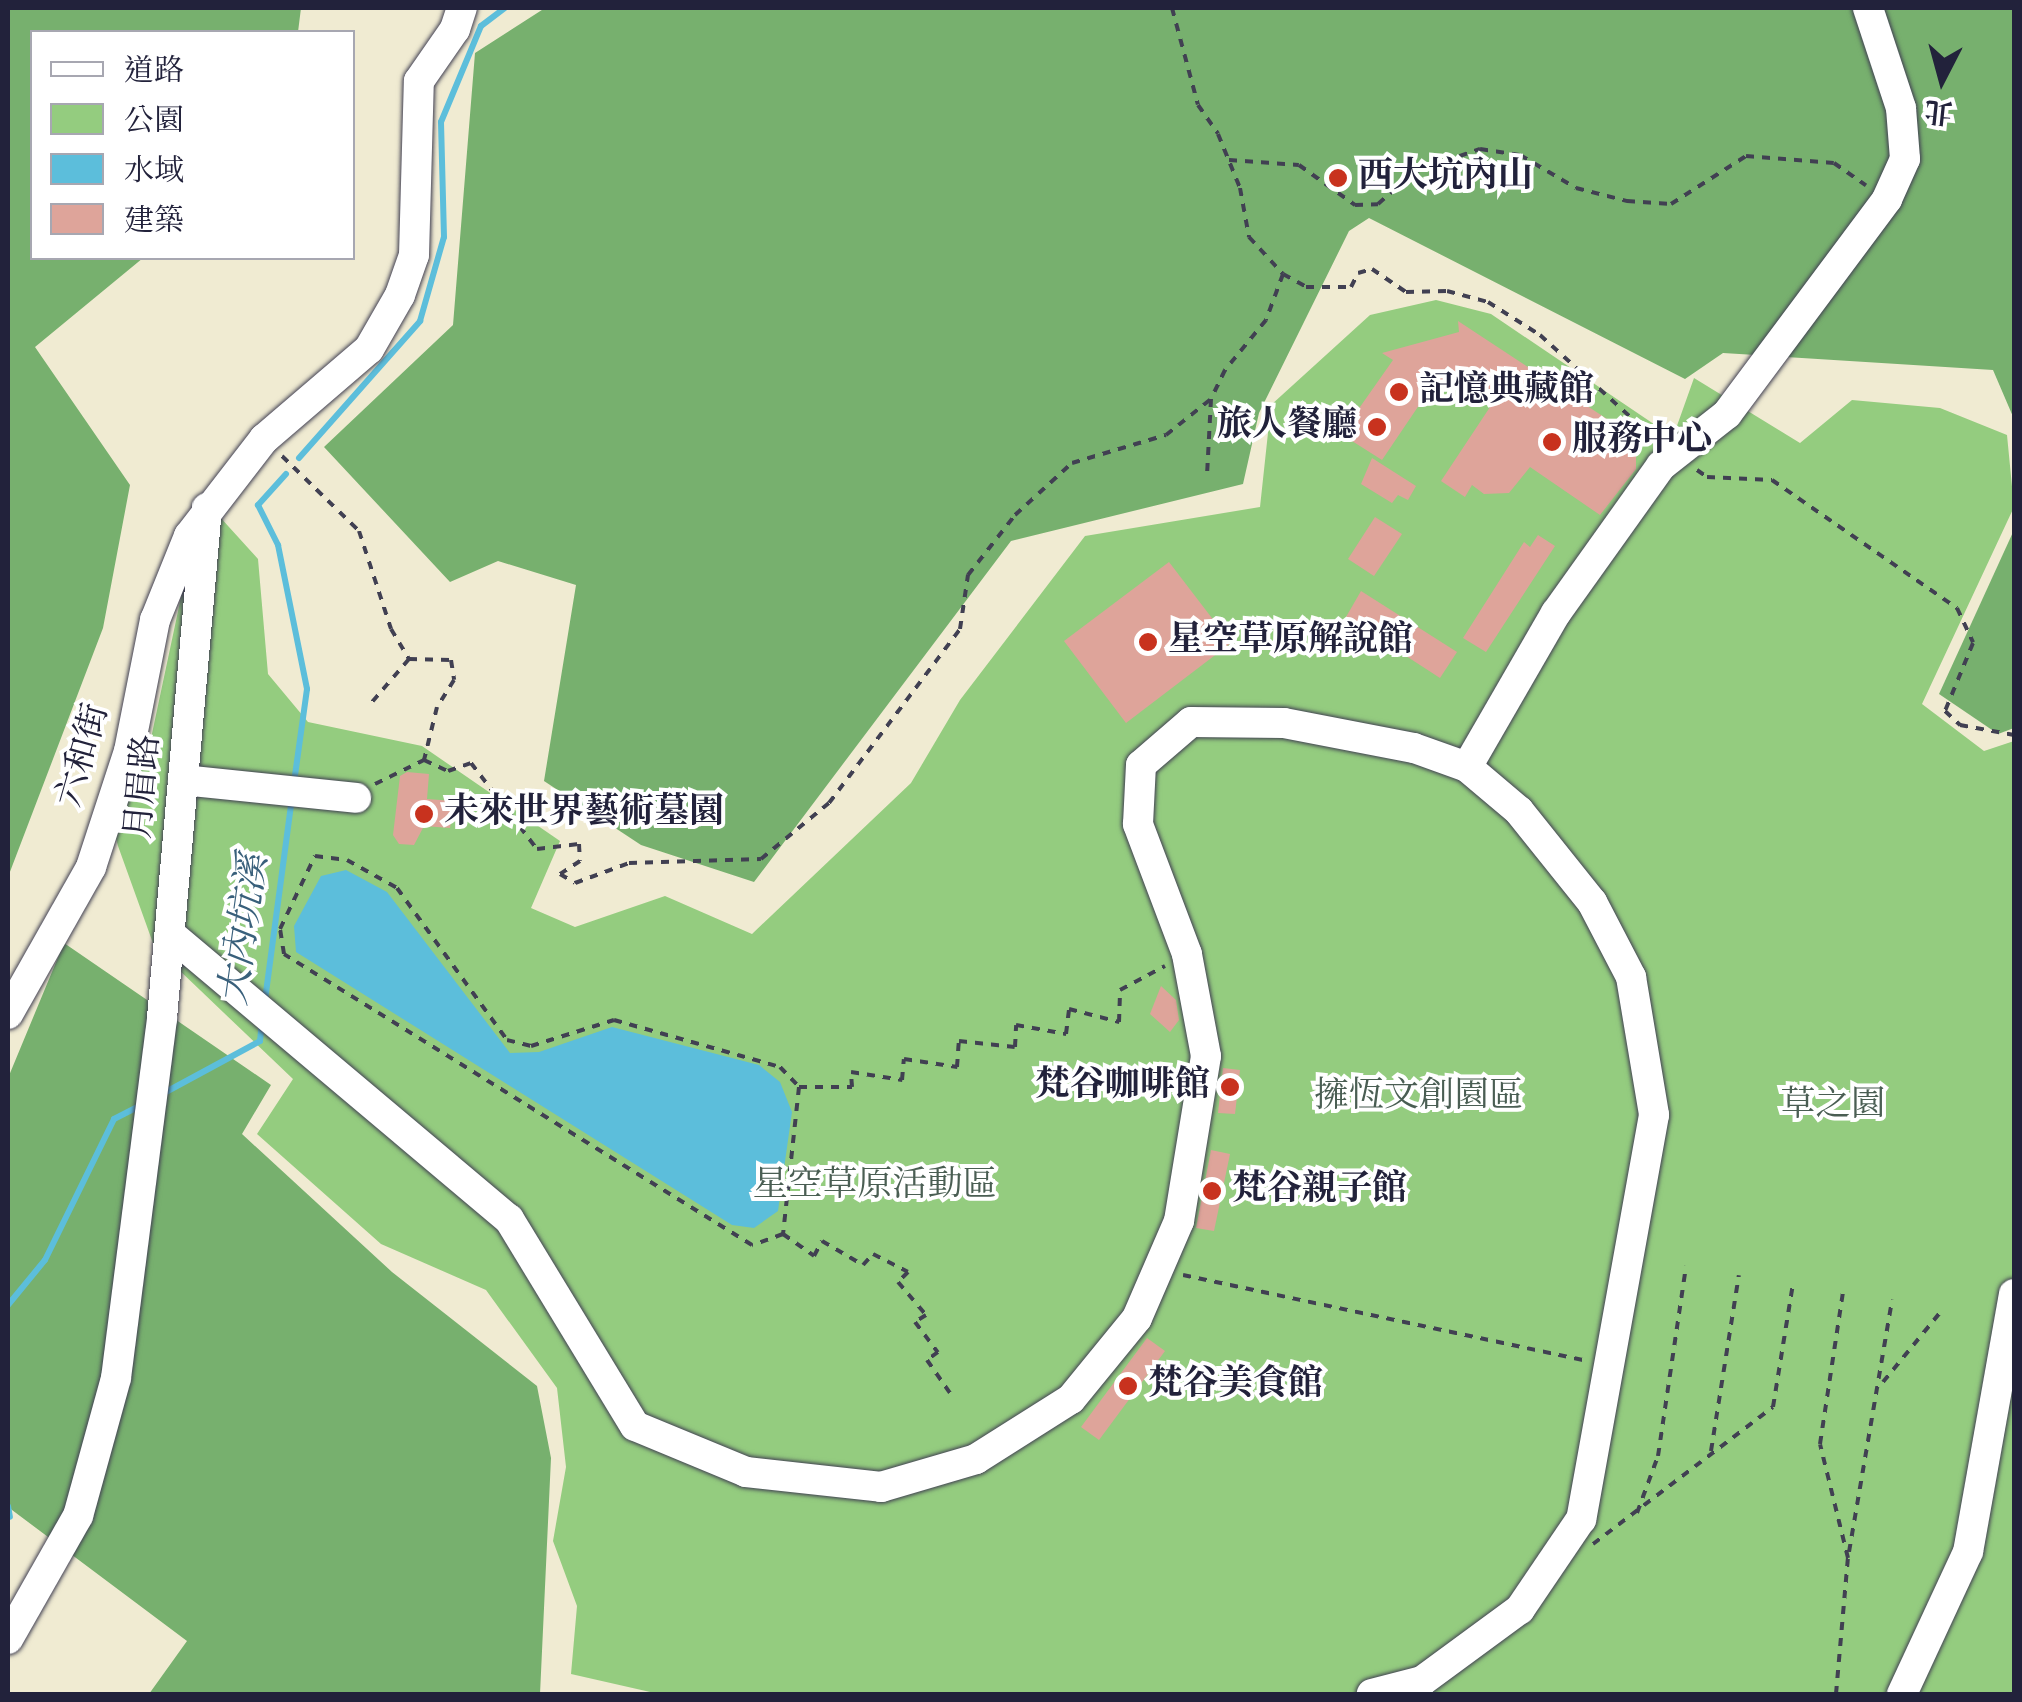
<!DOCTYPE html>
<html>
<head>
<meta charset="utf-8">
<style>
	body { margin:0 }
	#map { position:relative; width:2022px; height:1702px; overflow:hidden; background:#f0ebd2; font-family:"Sorts Mill Goudy","Noto Serif TC",serif }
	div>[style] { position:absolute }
	.green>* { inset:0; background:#94cc7f }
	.forest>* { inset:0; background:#77b06e }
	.water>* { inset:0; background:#5cbedb }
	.stream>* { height:6px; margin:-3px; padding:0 3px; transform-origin:3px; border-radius:3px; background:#5cbedb }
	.building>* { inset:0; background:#dea49a }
	.path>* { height:4px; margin-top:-2px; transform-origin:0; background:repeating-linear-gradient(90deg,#414052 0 8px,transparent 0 16px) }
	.roads { filter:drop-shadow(0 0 2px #414052) drop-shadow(0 0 2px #414052) }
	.minor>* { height:30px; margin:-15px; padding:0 15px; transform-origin:15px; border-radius:15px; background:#fff }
	.dots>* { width:28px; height:28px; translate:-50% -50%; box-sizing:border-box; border:5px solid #fff; border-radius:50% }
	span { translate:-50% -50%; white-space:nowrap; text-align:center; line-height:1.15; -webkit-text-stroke:8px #fff; paint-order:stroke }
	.poi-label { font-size:35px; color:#22223b; font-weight:700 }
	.left { translate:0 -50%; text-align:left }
	.right { translate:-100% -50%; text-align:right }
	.street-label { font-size:35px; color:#22223b }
	.park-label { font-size:35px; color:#4a5e53 }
	.water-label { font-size:38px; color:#39607b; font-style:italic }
	.frame { position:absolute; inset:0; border:10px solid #22223b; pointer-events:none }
	.legend { position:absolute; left:30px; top:30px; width:325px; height:230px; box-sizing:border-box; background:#fff; border:2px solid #a7a7b1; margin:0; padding:12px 18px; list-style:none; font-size:30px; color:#22223b }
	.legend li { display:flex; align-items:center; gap:20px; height:50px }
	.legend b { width:50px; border:2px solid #a7a7b1 }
	.north { position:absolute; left:1892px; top:30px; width:100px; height:100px; -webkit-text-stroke:8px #fff; paint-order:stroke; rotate:186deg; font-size:28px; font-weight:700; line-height:40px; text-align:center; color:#22223b }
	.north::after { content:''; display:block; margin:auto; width:35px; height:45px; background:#22223b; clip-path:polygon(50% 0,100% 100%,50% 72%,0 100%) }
</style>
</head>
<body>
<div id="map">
	<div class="green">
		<div style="clip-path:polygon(1436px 300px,1491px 314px,1673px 437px,1694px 378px,1800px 443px,1852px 400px,1940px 408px,2007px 435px,2014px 507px,1922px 704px,1984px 751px,2014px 741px,2014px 1694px,659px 1694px,571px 1674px,577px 1606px,553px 1541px,566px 1467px,557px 1388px,486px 1290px,381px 1244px,257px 1134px,293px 1079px,154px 946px,118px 846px,110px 816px,150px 743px,184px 583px,219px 516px,258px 559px,268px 674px,308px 722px,422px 746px,560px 841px,531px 908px,575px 927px,665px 896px,752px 934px,911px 783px,960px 700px,1085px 536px,1260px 507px,1271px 405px,1370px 315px)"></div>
	</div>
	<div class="forest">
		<div style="clip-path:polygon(8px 8px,301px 8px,298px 32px,32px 32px,32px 258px,143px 258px,35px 347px,130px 485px,103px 628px,8px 877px)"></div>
		<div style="clip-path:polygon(545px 8px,2014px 8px,2014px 419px,1993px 370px,1723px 353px,1685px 379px,1369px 218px,1349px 231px,1259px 413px,1243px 484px,1011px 541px,754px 882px,641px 845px,544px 781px,576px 585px,498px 561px,450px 582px,324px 447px,453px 325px,475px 53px)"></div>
		<div style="clip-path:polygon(2014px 530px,2014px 728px,1998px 734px,1939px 694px)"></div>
		<div style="clip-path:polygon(64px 943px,271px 1085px,242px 1134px,392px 1272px,537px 1386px,551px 1458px,540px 1694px,149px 1694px,187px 1641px,8px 1507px,8px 1078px)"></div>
	</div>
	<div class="water">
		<div style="clip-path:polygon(346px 870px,387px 892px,510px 1053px,539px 1052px,612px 1027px,759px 1065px,780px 1082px,792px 1112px,778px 1211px,754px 1228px,732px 1225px,296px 952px,294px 926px,321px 876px)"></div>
	</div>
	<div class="stream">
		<div style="left:299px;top:458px;width:183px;rotate:-48.5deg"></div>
		<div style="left:420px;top:321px;width:87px;rotate:-74.1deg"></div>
		<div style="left:444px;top:237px;width:115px;rotate:-91.5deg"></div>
		<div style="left:441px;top:122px;width:104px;rotate:-67.4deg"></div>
		<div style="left:481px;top:26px;width:30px;rotate:-37deg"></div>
		<div style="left:286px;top:474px;width:42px;rotate:132.1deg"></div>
		<div style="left:258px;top:505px;width:45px;rotate:63.4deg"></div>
		<div style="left:278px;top:545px;width:147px;rotate:78.6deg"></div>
		<div style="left:307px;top:689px;width:87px;rotate:97.9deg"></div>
		<div style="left:265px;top:1000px;width:196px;rotate:-82.4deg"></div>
		<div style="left:164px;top:1093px;width:109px;rotate:-28.4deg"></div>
		<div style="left:260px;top:1041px;width:18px;rotate:-84deg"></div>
		<div style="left:8px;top:1305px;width:58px;rotate:-50.6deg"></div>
		<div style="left:45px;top:1260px;width:157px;rotate:-63.9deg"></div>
		<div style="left:114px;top:1119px;width:28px;rotate:-27deg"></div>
		<div style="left:8px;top:1506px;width:11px;rotate:80deg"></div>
	</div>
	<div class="building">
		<div style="clip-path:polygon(1458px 321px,1636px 438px,1636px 469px,1600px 515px,1530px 467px,1509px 493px,1484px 494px,1472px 485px,1465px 497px,1441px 481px,1496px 398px,1467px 379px,1432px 386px,1382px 460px,1341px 434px,1393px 360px,1382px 353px,1459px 332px)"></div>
		<div style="clip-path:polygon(1372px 458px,1416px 486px,1408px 500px,1398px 495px,1392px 503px,1361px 484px)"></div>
		<div style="clip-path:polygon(1375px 517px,1402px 534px,1374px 576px,1348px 559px)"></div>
		<div style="clip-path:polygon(1538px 535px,1555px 546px,1486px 652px,1463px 638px,1524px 542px,1530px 547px)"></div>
		<div style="clip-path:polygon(1169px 562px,1231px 643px,1126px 723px,1064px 641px)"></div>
		<div style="clip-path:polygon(1361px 591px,1457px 652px,1440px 678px,1346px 617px)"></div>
		<div style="clip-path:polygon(407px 772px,429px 774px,427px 799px,454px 801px,450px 828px,424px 826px,414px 845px,399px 844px,393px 835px,400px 776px)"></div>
		<div style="clip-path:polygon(1161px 986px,1176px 1000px,1179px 1020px,1170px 1032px,1150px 1014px)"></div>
		<div style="clip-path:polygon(1223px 1068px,1240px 1070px,1235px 1114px,1218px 1113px)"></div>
		<div style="clip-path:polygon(1211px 1150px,1230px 1154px,1214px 1231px,1196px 1228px)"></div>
		<div style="clip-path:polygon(1147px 1338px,1165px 1351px,1099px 1440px,1081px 1427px)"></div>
	</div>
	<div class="path">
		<div style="left:1172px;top:8px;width:100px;rotate:75deg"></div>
		<div style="left:1198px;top:105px;width:35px;rotate:55deg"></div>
		<div style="left:1218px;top:134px;width:58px;rotate:67.8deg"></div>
		<div style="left:1240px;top:188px;width:50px;rotate:79.6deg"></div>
		<div style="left:1249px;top:237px;width:50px;rotate:47.4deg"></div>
		<div style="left:1283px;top:274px;width:49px;rotate:110.3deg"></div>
		<div style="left:1266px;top:320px;width:65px;rotate:129.4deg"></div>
		<div style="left:1225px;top:370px;width:32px;rotate:116deg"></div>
		<div style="left:1211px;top:399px;width:76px;rotate:93deg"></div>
		<div style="left:1229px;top:160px;width:70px;rotate:4.1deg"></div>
		<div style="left:1299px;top:165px;width:69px;rotate:35.5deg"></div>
		<div style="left:1355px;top:205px;width:23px;rotate:-2deg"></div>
		<div style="left:1378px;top:204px;width:48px;rotate:-41.6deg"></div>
		<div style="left:1414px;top:172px;width:70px;rotate:-19.2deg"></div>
		<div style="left:1480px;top:149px;width:40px;rotate:8.5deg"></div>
		<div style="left:1520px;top:155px;width:65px;rotate:30.5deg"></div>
		<div style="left:1576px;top:188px;width:53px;rotate:14.3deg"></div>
		<div style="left:1627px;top:201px;width:44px;rotate:3.9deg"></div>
		<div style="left:1671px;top:204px;width:89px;rotate:-32.6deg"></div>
		<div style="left:1746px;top:156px;width:88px;rotate:4.5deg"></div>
		<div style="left:1834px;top:163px;width:39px;rotate:35deg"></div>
		<div style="left:1283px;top:274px;width:26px;rotate:29deg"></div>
		<div style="left:1306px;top:287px;width:45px"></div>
		<div style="left:1351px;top:287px;width:16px;rotate:-63deg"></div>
		<div style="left:1358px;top:273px;width:15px;rotate:-16deg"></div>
		<div style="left:1372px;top:269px;width:41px;rotate:34.1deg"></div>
		<div style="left:1406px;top:292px;width:41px;rotate:-1.4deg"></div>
		<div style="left:1447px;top:291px;width:42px;rotate:15deg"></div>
		<div style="left:1488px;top:302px;width:62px;rotate:32.4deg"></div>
		<div style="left:1540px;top:335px;width:158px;rotate:42.2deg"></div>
		<div style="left:282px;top:456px;width:107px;rotate:44.2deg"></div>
		<div style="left:359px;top:531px;width:103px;rotate:71.9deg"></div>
		<div style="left:391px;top:629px;width:35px;rotate:59deg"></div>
		<div style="left:409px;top:659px;width:57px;rotate:130.7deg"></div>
		<div style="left:1697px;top:470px;width:12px;rotate:35deg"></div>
		<div style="left:1707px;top:477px;width:65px;rotate:2.6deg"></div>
		<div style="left:1772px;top:480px;width:225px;rotate:34.7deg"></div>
		<div style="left:1957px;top:608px;width:38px;rotate:65deg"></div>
		<div style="left:1973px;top:643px;width:74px;rotate:112.4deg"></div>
		<div style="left:1945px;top:711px;width:21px;rotate:43deg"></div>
		<div style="left:1960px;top:725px;width:55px;rotate:10.5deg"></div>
		<div style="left:409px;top:659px;width:42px;rotate:1.4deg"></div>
		<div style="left:451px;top:660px;width:20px;rotate:81deg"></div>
		<div style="left:454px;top:680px;width:32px;rotate:122deg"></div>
		<div style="left:437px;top:707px;width:55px;rotate:103.8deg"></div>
		<div style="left:375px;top:784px;width:55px;rotate:-26.1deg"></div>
		<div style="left:424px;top:760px;width:26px;rotate:25deg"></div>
		<div style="left:448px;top:771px;width:24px;rotate:-19deg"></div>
		<div style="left:471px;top:763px;width:108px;rotate:52.5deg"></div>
		<div style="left:537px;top:849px;width:42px;rotate:-6.8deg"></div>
		<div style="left:579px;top:844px;width:17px;rotate:87deg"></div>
		<div style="left:580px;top:861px;width:24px;rotate:147deg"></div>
		<div style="left:560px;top:874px;width:17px;rotate:31deg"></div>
		<div style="left:575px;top:883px;width:58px;rotate:-20.3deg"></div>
		<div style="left:629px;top:863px;width:132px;rotate:-1.7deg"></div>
		<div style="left:761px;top:859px;width:88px;rotate:-39.5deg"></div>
		<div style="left:829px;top:803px;width:218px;rotate:-53deg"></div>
		<div style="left:960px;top:629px;width:55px;rotate:-81.6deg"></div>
		<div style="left:968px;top:575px;width:76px;rotate:-51.9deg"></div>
		<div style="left:1015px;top:515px;width:77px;rotate:-42.4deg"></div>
		<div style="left:1072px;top:463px;width:98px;rotate:-16.6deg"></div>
		<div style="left:1166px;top:435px;width:58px;rotate:-38.7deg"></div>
		<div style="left:799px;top:1087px;width:148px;rotate:96.2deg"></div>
		<div style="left:783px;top:1234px;width:33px;rotate:160deg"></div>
		<div style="left:752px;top:1245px;width:551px;rotate:-148.13deg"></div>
		<div style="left:284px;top:954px;width:25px;rotate:-99deg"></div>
		<div style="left:280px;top:929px;width:81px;rotate:-64.4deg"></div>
		<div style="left:315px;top:856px;width:32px;rotate:7deg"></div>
		<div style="left:347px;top:860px;width:57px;rotate:29.2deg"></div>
		<div style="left:397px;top:888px;width:188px;rotate:54.1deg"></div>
		<div style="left:507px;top:1040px;width:25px;rotate:14deg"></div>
		<div style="left:531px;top:1046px;width:87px;rotate:-17.4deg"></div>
		<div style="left:614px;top:1020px;width:173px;rotate:15.8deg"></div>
		<div style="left:780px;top:1067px;width:28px;rotate:46deg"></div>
		<div style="left:799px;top:1087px;width:53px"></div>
		<div style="left:852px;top:1087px;width:15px;rotate:-94deg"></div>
		<div style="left:851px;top:1072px;width:52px;rotate:8.9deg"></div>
		<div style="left:902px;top:1080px;width:21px;rotate:-85deg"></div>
		<div style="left:904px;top:1059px;width:54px;rotate:8.6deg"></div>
		<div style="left:957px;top:1067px;width:26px;rotate:-86deg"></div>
		<div style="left:959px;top:1041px;width:56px;rotate:6.1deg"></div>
		<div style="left:1015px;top:1047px;width:22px;rotate:-87deg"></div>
		<div style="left:1016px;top:1025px;width:51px;rotate:10.2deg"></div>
		<div style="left:1066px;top:1034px;width:25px;rotate:-83deg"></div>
		<div style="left:1069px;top:1009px;width:52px;rotate:14.6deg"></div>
		<div style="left:1119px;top:1022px;width:32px;rotate:-88deg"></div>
		<div style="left:1120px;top:990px;width:51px;rotate:-28.1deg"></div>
		<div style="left:783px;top:1234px;width:38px;rotate:35deg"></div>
		<div style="left:814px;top:1256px;width:17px;rotate:-62deg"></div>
		<div style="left:822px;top:1241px;width:48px;rotate:30.3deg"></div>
		<div style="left:863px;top:1265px;width:15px;rotate:-48deg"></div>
		<div style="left:873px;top:1254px;width:39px;rotate:27deg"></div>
		<div style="left:908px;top:1272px;width:14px;rotate:135deg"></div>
		<div style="left:898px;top:1282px;width:43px;rotate:49.7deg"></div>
		<div style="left:926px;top:1315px;width:13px;rotate:148deg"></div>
		<div style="left:915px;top:1322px;width:38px;rotate:53deg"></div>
		<div style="left:938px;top:1352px;width:14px;rotate:144deg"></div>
		<div style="left:927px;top:1360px;width:40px;rotate:55.1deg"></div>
		<div style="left:1183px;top:1275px;width:410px;rotate:12deg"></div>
		<div style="left:1883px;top:1382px;width:94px;rotate:-50.6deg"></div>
		<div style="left:1711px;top:1451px;width:178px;rotate:-81deg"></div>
		<div style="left:1637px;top:1513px;width:61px;rotate:-69.8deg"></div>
		<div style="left:1658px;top:1456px;width:192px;rotate:-81.6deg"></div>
		<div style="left:1593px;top:1544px;width:226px;rotate:-37.3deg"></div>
		<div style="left:1773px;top:1407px;width:125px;rotate:-80.8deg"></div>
		<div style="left:1849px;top:1552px;width:256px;rotate:-80.3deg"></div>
		<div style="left:1836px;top:1694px;width:137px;rotate:-85deg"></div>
		<div style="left:1848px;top:1558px;width:117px;rotate:-103.8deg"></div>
		<div style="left:1820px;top:1444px;width:154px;rotate:-81.4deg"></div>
	</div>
	<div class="roads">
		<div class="minor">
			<div style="left:1467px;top:767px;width:178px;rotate:-60deg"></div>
			<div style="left:1556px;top:613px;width:181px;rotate:-54.5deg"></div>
			<div style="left:1661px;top:466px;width:84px;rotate:-38.2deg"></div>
			<div style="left:1727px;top:414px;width:268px;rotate:-53.3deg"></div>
			<div style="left:1887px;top:199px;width:44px;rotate:-65.8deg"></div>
			<div style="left:1905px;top:159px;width:51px;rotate:-94.5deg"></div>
			<div style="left:1901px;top:108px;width:105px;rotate:-108.3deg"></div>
			<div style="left:183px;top:780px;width:174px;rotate:5.9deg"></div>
			<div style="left:170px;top:934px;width:443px;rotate:40.1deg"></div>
			<div style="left:509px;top:1219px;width:242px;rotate:58.7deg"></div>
			<div style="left:635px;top:1426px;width:120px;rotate:22.5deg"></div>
			<div style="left:746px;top:1472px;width:136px;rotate:6.3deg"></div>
			<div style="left:881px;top:1487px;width:99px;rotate:-16.4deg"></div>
			<div style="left:976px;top:1459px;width:112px;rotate:-32.3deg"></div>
			<div style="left:1071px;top:1399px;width:104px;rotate:-50.8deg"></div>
			<div style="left:1137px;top:1318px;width:106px;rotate:-66.6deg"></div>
			<div style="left:1179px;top:1221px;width:167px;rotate:-80.7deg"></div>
			<div style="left:1206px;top:1056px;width:104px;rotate:-100.6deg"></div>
			<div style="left:1187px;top:954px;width:139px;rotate:-110.7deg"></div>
			<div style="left:1138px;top:824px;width:59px;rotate:-87.1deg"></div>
			<div style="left:1141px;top:765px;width:66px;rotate:-40.7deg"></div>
			<div style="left:1191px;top:722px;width:93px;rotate:0.6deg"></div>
			<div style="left:1284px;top:723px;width:132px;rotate:10.9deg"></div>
			<div style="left:1414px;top:748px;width:56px;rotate:19.7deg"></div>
			<div style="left:1467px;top:767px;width:68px;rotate:40.2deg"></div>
			<div style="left:1519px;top:811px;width:117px;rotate:51.3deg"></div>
			<div style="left:1592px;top:902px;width:85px;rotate:62.5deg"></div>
			<div style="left:1631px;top:977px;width:140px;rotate:80.5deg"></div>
			<div style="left:1654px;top:1115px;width:411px;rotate:100.2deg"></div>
			<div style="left:1581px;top:1519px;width:109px;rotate:124.1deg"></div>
			<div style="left:1520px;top:1609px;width:122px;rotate:143.7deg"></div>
			<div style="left:1422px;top:1681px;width:52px;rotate:165.4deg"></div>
			<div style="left:8px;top:1014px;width:169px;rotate:-60.5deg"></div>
			<div style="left:91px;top:867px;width:122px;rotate:-71.9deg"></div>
			<div style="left:129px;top:751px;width:134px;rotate:-78.8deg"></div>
			<div style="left:155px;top:620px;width:91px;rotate:-68deg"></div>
			<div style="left:189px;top:536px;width:123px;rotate:-52.3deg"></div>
			<div style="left:264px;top:439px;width:138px;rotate:-40.6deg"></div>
			<div style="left:369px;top:349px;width:62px;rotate:-60.1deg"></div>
			<div style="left:400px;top:295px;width:42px;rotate:-70.7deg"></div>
			<div style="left:414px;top:255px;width:174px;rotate:-88.4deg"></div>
			<div style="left:419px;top:81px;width:63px;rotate:-55.3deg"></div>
			<div style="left:455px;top:29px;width:22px;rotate:-72deg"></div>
			<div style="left:8px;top:1639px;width:142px;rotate:-60.4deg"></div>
			<div style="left:78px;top:1516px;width:143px;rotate:-74.6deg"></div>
			<div style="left:116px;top:1378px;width:363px;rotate:-82.7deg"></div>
			<div style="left:162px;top:1018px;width:512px;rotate:-84.96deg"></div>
			<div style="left:1902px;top:1694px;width:157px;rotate:-65.1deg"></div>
			<div style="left:1968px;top:1552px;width:262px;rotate:-79.9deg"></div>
		</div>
	</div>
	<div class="dots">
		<div style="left:1338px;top:178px;background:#c8321e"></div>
		<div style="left:1399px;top:392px;background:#c8321e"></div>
		<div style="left:1377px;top:427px;background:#c8321e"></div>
		<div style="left:1552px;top:442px;background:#c8321e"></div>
		<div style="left:1148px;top:642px;background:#c8321e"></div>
		<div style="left:424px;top:814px;background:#c8321e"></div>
		<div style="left:1230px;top:1087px;background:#c8321e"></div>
		<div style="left:1212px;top:1191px;background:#c8321e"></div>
		<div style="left:1128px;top:1386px;background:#c8321e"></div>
	</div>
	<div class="poi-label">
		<span class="left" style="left:1358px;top:178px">西大坑內山</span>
		<span class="left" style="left:1419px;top:392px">記憶典藏館</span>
		<span class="right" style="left:1357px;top:427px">旅人餐廳</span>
		<span class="left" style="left:1572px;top:442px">服務中心</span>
		<span class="left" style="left:1168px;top:642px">星空草原解說館</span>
		<span class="left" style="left:444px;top:814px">未來世界藝術墓園</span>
		<span class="right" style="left:1210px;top:1087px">梵谷咖啡館</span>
		<span class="left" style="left:1232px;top:1191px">梵谷親子館</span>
		<span class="left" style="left:1148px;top:1386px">梵谷美食館</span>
	</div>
	<div class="street-label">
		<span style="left:85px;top:756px;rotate:-74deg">六和街</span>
		<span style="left:145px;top:787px;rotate:-85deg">月眉路</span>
	</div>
	<div class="park-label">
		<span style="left:1419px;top:1098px">擁恆文創園區</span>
		<span style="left:1833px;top:1107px">草之園</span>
		<span style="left:875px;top:1187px">星空草原活動區</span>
	</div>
	<div class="water-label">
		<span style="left:247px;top:930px;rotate:-82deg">大內坑溪</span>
	</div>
	<div class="frame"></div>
	<ul class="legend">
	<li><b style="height:12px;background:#fff"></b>道路</li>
	<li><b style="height:28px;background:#94cc7f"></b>公園</li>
	<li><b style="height:28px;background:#5cbedb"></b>水域</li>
	<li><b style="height:28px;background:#dea49a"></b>建築</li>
	</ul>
	<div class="north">北</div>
</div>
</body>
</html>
